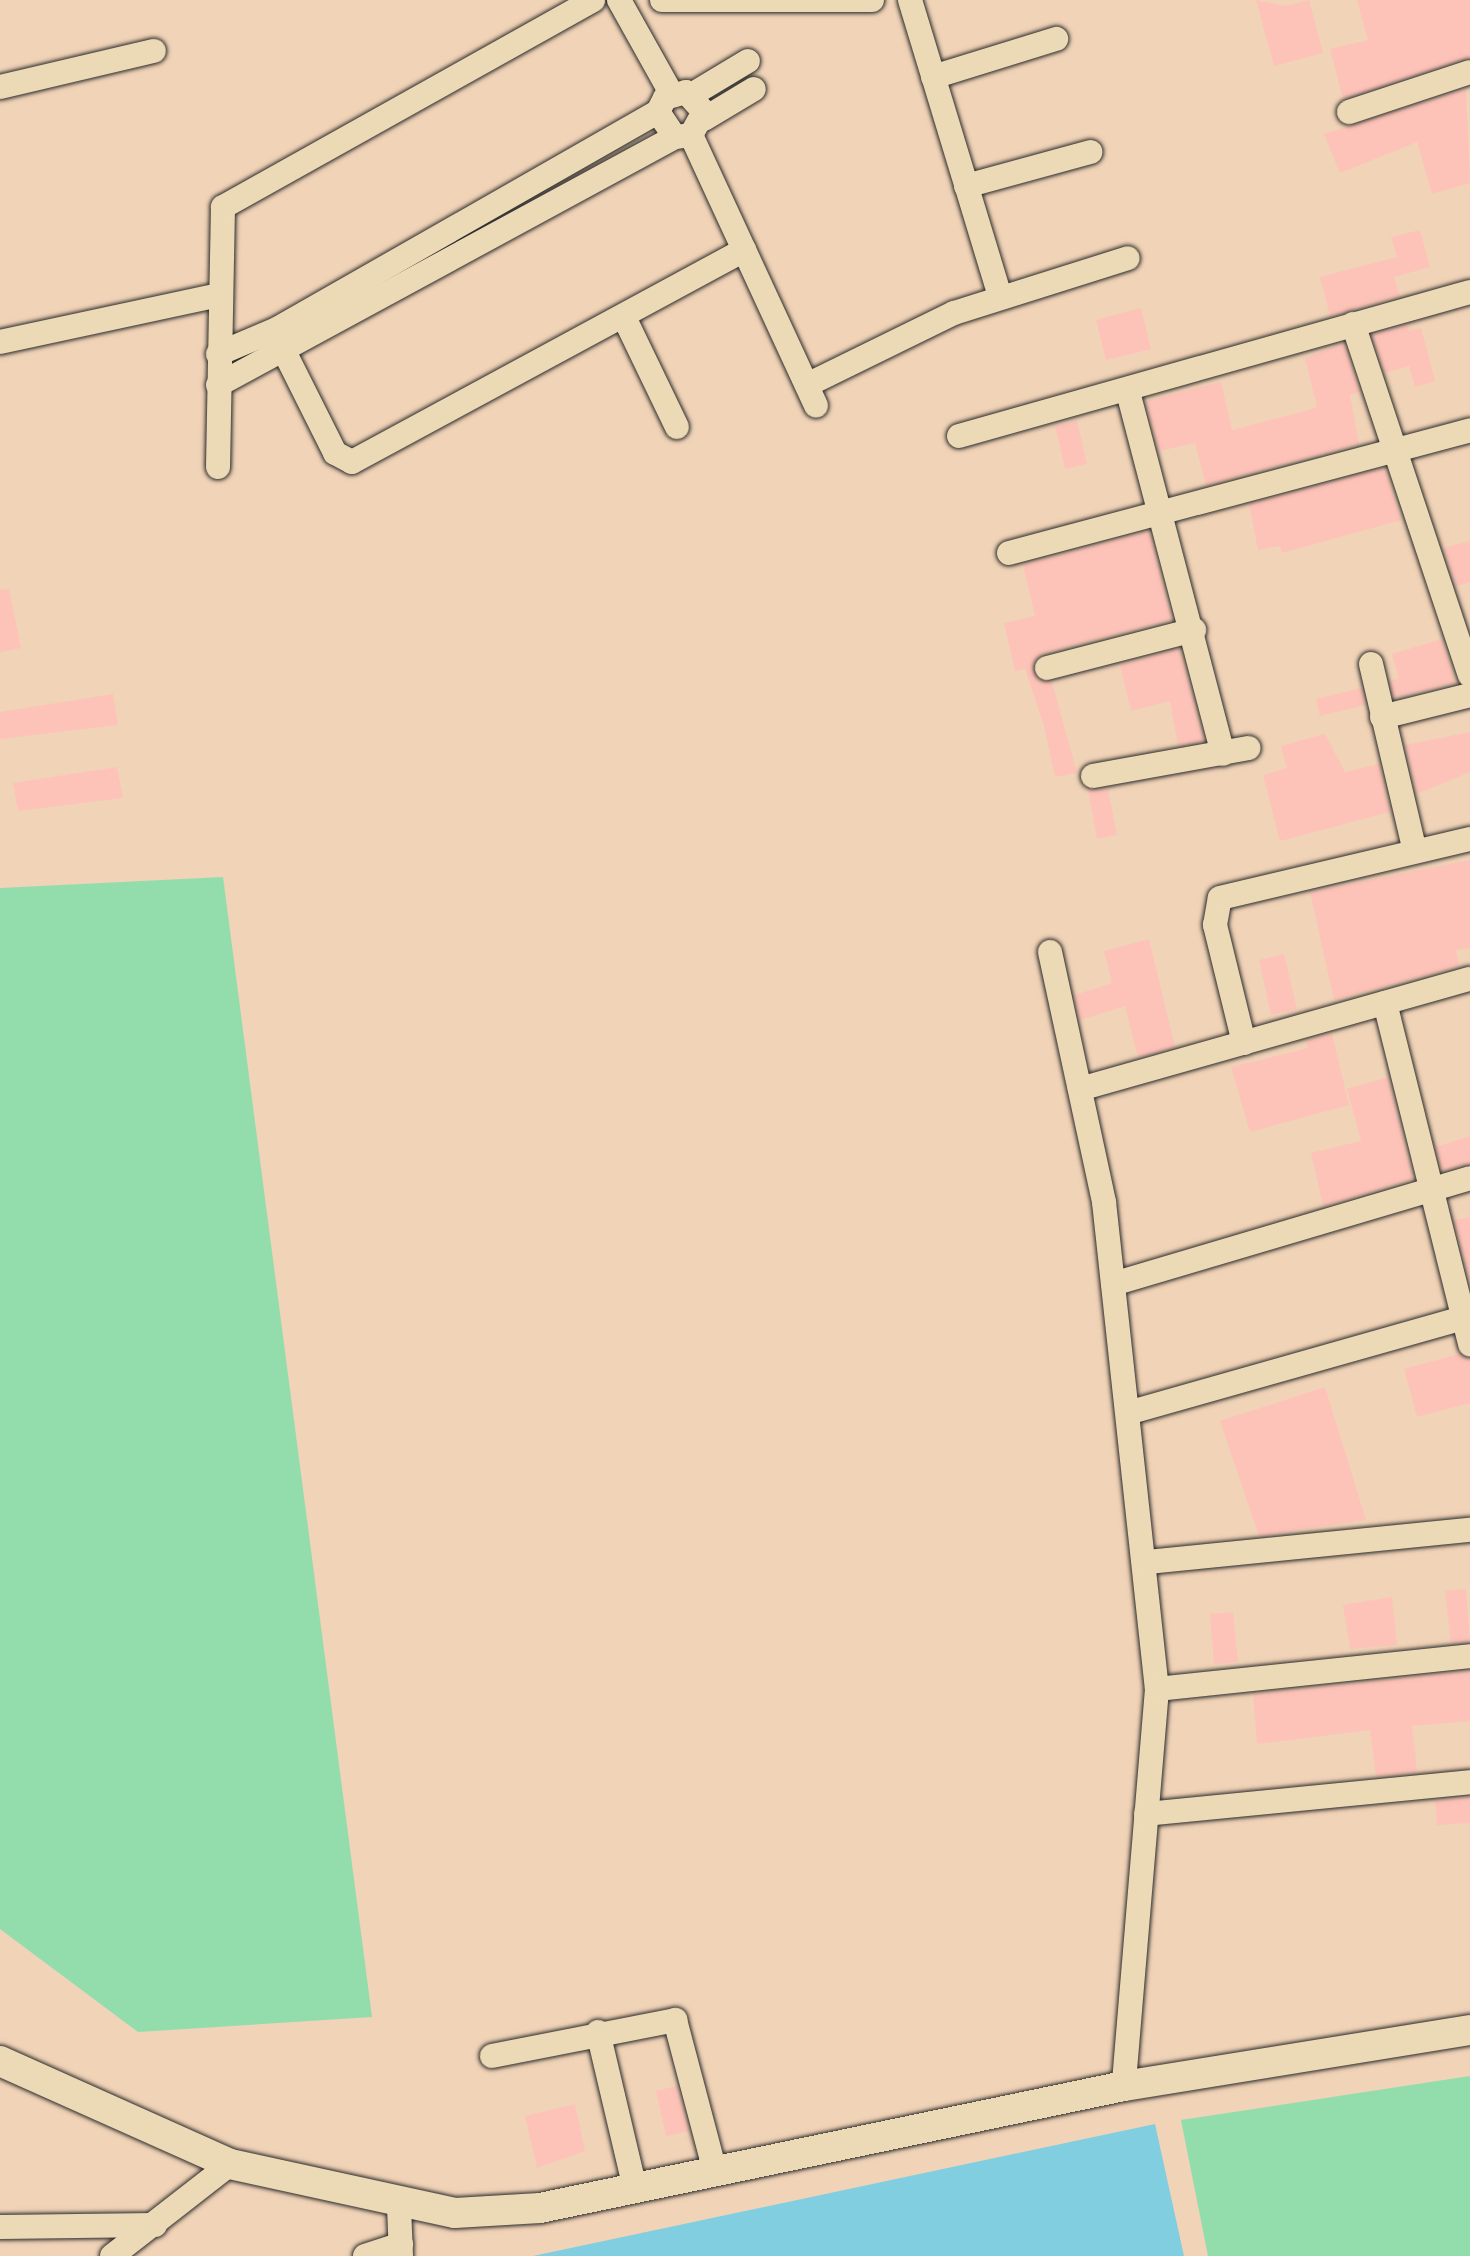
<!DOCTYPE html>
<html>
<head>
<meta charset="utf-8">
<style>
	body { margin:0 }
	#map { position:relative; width:1470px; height:2256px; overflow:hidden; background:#f1d3b7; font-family:"Patrick Hand",sans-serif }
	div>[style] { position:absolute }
	.green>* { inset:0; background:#93ddad }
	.water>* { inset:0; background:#82cee1 }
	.building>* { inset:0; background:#fec3b8 }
	.roads { filter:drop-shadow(0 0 2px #2b2b2b) drop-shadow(0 0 2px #2b2b2b) }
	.minor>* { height:24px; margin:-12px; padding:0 12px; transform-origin:12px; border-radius:12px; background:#ecdab7 }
	.major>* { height:30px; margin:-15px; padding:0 15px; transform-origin:15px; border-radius:15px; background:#ecdab7 }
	span { translate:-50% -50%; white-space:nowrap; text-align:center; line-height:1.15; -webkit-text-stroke:6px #ecdab7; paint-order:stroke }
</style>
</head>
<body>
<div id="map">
	<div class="green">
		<div style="clip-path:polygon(223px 877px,372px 2017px,138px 2032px,0 1929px,0 888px)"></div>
		<div style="clip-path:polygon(1470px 2076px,1470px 2256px,1208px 2256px,1181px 2120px)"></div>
	</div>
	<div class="water">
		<div style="clip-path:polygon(1155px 2124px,1184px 2256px,533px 2256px)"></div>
	</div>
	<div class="building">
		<div style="clip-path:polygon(1256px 0,1286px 6px,1309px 0,1323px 53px,1274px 66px)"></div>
		<div style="clip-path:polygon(1357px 0,1470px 0,1470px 57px,1343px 99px,1330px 49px,1368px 40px)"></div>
		<div style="clip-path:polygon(1466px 89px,1470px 183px,1432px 194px,1417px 142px,1340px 173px,1324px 134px)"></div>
		<div style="clip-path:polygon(1420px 230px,1430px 267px,1394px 277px,1400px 296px,1330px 316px,1320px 277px,1397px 257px,1391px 237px)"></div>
		<div style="clip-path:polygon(1141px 308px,1151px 349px,1106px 360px,1096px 320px)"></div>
		<div style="clip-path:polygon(1407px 325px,1409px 331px,1421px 328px,1435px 381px,1415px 387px,1409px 366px,1385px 373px,1372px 335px)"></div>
		<div style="clip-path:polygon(1344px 343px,1359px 392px,1350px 395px,1359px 444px,1206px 485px,1195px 443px,1159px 451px,1146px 401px,1221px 382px,1232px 430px,1302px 412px,1317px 407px,1305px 358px)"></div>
		<div style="clip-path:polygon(1077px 421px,1087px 464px,1065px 469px,1055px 426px)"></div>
		<div style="clip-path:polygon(1385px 468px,1401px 520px,1282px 553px,1280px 546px,1258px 550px,1249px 504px)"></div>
		<div style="clip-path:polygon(1149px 531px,1172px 620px,1043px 653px,1033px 663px,1037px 679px,1052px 682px,1077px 773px,1055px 777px,1044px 726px,1025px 669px,1015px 671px,1004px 623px,1035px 616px,1023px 565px)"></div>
		<div style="clip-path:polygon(1470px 541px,1470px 582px,1456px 586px,1444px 548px)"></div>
		<div style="clip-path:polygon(9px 589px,21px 648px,0 652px,0 590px)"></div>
		<div style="clip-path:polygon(1442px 639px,1455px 683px,1394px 698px,1390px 681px,1399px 678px,1392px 654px)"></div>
		<div style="clip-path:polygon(1180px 649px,1204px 741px,1178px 745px,1170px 701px,1131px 711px,1120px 665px)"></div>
		<div style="clip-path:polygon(1361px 688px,1365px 705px,1320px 716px,1316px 699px)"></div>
		<div style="clip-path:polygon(113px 694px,118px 725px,0 739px,0 712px)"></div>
		<div style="clip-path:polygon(1470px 732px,1470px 772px,1417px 794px,1405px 745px)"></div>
		<div style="clip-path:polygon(1325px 734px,1345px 772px,1379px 764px,1390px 812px,1280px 841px,1263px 775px,1287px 768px,1281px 746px)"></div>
		<div style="clip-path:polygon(117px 767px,123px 798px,18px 811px,13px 783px)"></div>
		<div style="clip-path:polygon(1108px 789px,1117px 835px,1097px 839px,1088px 790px)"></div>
		<div style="clip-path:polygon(1470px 860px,1470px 948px,1456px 950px,1459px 966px,1334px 1000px,1310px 892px)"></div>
		<div style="clip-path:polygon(1149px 939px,1175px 1047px,1138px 1057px,1125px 1006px,1080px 1020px,1075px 995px,1112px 983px,1104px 951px)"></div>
		<div style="clip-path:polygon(1284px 954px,1297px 1009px,1271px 1015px,1259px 960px)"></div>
		<div style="clip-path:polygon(1332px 1034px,1349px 1105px,1250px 1132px,1231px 1067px,1308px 1048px,1306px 1041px)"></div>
		<div style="clip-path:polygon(1388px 1077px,1413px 1179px,1323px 1206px,1311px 1153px,1361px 1141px,1347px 1089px)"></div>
		<div style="clip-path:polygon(1470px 1136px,1470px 1163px,1442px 1171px,1436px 1147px)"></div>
		<div style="clip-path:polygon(1470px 1217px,1470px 1283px,1454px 1220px)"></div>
		<div style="clip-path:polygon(1459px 1354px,1470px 1360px,1470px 1403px,1417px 1417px,1404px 1369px)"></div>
		<div style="clip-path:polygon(1325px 1387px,1366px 1520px,1259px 1536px,1220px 1421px)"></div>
		<div style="clip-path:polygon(1466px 1589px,1470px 1641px,1451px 1643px,1445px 1591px)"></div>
		<div style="clip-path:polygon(1392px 1597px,1397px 1645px,1350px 1649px,1343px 1605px)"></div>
		<div style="clip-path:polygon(1233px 1612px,1238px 1662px,1214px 1664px,1210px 1614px)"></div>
		<div style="clip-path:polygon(1470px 1671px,1470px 1721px,1412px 1726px,1417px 1772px,1376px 1776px,1370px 1730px,1257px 1744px,1253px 1694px)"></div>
		<div style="clip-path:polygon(1470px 1797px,1470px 1823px,1437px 1825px,1435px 1801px)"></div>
		<div style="clip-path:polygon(677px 2086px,689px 2131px,666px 2136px,656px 2091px)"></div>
		<div style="clip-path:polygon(575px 2104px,585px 2151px,537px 2168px,525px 2116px)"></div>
	</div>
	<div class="roads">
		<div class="minor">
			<div style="left:619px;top:0;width:107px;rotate:60.8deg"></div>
			<div style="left:662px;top:0;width:210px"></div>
			<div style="left:910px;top:0;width:309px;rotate:73.1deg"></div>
			<div style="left:933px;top:77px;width:129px;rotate:-17.2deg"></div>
			<div style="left:0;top:87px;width:158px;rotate:-13.2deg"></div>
			<div style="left:693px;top:94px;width:64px;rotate:-31deg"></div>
			<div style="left:1349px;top:112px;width:127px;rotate:-18.3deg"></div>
			<div style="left:704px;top:119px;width:58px;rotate:-31deg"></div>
			<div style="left:691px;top:135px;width:298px;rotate:65.2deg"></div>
			<div style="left:966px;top:186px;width:129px;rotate:-15.3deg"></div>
			<div style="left:624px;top:317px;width:122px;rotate:64.3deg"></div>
			<div style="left:1353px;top:324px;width:370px;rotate:71.6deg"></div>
			<div style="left:0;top:342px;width:224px;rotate:-12.1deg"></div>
			<div style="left:285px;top:353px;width:112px;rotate:63.4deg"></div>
			<div style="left:335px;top:453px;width:19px;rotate:28deg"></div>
			<div style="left:352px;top:462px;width:446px;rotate:-28.4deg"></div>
			<div style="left:218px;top:354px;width:64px;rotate:-23deg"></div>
			<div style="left:277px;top:329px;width:438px;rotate:-29.7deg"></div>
			<div style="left:218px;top:385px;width:520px;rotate:-28.49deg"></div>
			<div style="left:675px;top:137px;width:16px;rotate:-7deg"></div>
			<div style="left:691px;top:135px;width:26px;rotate:-61deg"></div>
			<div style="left:704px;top:112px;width:27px;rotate:-132deg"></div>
			<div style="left:686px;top:92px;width:22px;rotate:164deg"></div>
			<div style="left:665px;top:98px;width:16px;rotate:117deg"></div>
			<div style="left:658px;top:112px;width:30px;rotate:56deg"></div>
			<div style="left:807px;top:385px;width:164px;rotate:-26.1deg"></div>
			<div style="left:954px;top:313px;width:182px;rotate:-17.5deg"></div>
			<div style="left:1128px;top:392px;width:374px;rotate:75.3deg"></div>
			<div style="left:959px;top:436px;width:531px;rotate:-15.74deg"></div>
			<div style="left:218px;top:467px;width:260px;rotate:-88.9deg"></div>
			<div style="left:223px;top:207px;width:424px;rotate:-29.2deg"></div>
			<div style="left:1009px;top:553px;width:477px;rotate:-14.9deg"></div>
			<div style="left:1371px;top:664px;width:192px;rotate:76.8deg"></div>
			<div style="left:1047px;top:668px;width:152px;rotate:-14.5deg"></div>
			<div style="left:1382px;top:717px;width:91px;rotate:-14deg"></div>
			<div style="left:1093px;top:776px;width:158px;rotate:-10.2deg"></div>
			<div style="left:1050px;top:952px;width:256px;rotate:77.8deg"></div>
			<div style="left:1104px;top:1202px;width:490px;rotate:83.8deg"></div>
			<div style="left:1157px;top:1689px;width:398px;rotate:94.8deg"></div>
			<div style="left:1385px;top:1003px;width:352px;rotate:76deg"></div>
			<div style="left:1244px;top:1043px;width:122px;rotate:-103.8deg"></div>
			<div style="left:1215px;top:925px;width:27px;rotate:-80deg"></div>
			<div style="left:1220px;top:898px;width:257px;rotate:-13.3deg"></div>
			<div style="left:1080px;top:1089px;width:405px;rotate:-15.8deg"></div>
			<div style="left:1113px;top:1284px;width:372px;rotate:-16.5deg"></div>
			<div style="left:1131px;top:1412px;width:352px;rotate:-15.8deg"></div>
			<div style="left:1147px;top:1562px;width:325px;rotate:-5.7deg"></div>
			<div style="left:1157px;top:1689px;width:315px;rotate:-6deg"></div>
			<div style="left:1146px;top:1814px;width:326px;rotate:-5.6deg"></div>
			<div style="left:598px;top:2032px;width:160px;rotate:76.7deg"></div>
			<div style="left:492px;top:2056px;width:187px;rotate:-11.1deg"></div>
			<div style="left:675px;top:2020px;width:156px;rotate:75.2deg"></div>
			<div style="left:399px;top:2206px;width:50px;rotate:87.7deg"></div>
			<div style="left:0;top:2227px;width:155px;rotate:-0.7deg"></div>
			<div style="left:112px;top:2256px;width:150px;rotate:-37.9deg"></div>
			<div style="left:365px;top:2256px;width:38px;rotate:-18deg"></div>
		</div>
		<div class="major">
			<div style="left:0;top:2061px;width:252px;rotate:24.1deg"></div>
			<div style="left:230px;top:2164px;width:230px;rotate:12.3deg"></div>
			<div style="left:455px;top:2213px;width:85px;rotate:-3.4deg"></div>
			<div style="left:540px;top:2208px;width:597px;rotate:-11.8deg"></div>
			<div style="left:1124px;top:2086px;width:351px;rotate:-9.2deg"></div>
		</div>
	</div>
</div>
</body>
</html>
